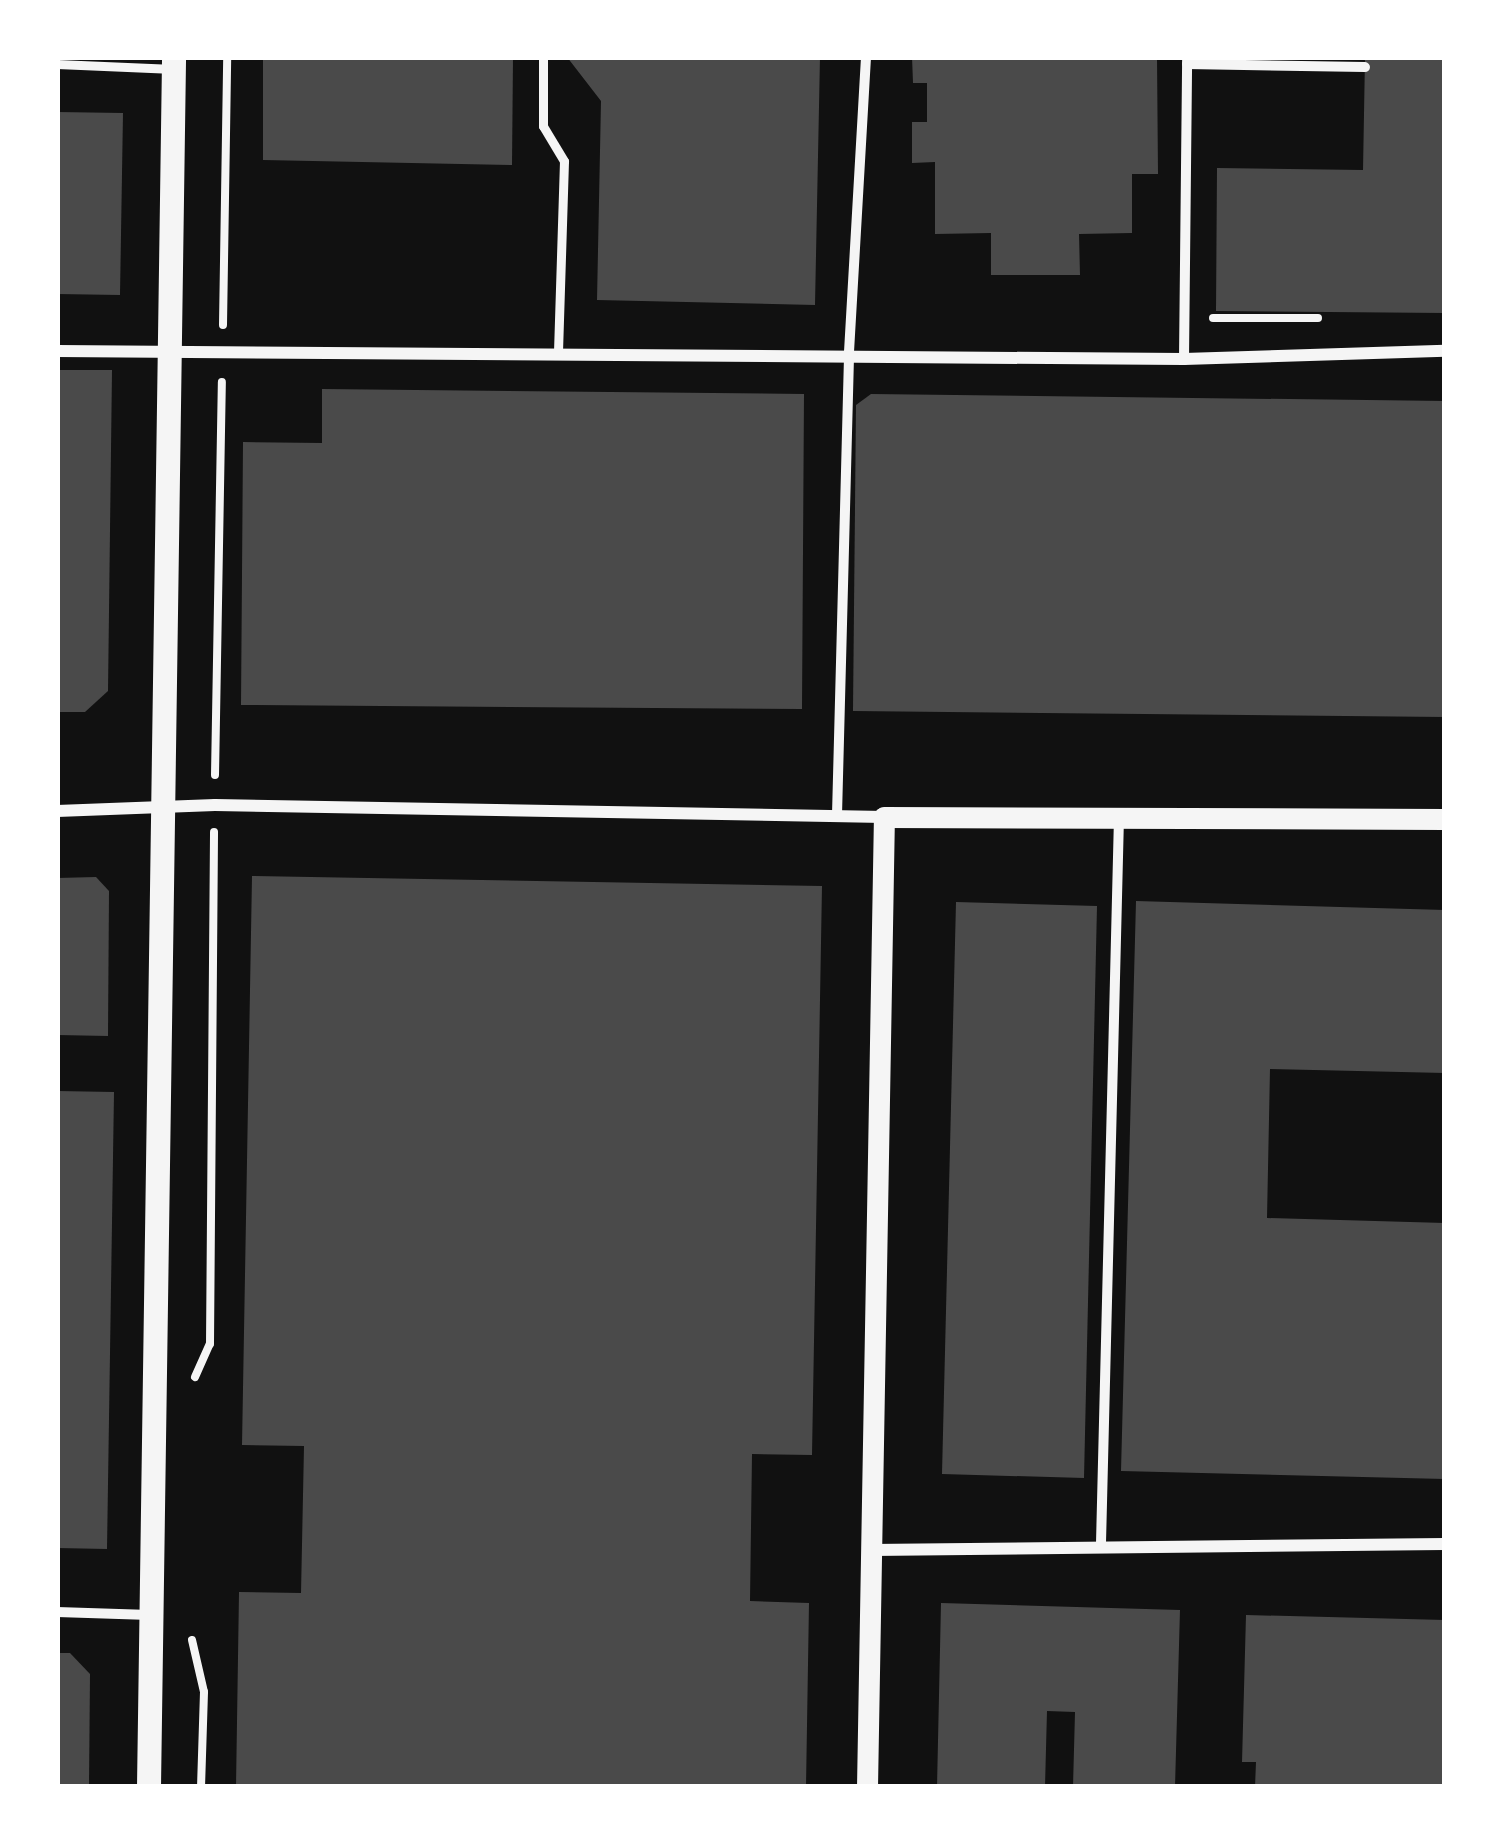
<!DOCTYPE html>
<html>
<head>
<meta charset="utf-8">
<style>
	body { margin:0 }
	#map { position:relative; width:1502px; height:1844px; overflow:hidden; background:#111; font-family:Overpass,sans-serif }
	div>[style] { position:absolute }
	.building>* { inset:0; background:#4a4a4a }
	.path>* { height:8px; margin:-4px; padding:0 4px; transform-origin:4px; border-radius:4px; background:#f5f5f5 }
	.service>* { height:9px; margin:-4.5px; padding:0 4.5px; transform-origin:4.5px; border-radius:4.5px; background:#f5f5f5 }
	.pedestrian>* { height:10px; margin:-5px; padding:0 5px; transform-origin:5px; border-radius:5px; background:#f5f5f5 }
	.minor>* { height:12px; margin:-6px; padding:0 6px; transform-origin:6px; border-radius:6px; background:#f5f5f5 }
	.tertiary>* { height:21px; margin:-10.5px; padding:0 10.5px; transform-origin:10.5px; border-radius:10.5px; background:#f5f5f5 }
	.secondary>* { height:24px; margin:-12px; padding:0 12px; transform-origin:12px; border-radius:12px; background:#f5f5f5 }
	span { translate:-50% -50%; white-space:nowrap; text-align:center; line-height:1.15; -webkit-text-stroke:12px #fff; paint-order:stroke }
	.frame { position:absolute; inset:0; border:60px solid #fff; pointer-events:none }
</style>
</head>
<body>
<div id="map">
	<div class="building">
		<div style="clip-path:polygon(263px 57px,513px 57px,512px 165px,263px 160px)"></div>
		<div style="clip-path:polygon(567px 57px,820px 57px,815px 305px,597px 300px,601px 101px)"></div>
		<div style="clip-path:polygon(912px 57px,1157px 57px,1158px 174px,1132px 174px,1132px 233px,1079px 234px,1080px 275px,991px 275px,991px 233px,935px 234px,935px 162px,912px 163px,912px 122px,927px 122px,927px 83px,913px 83px)"></div>
		<div style="clip-path:polygon(1365px 57px,1445px 57px,1445px 313px,1216px 311px,1217px 168px,1363px 170px)"></div>
		<div style="clip-path:polygon(57px 112px,123px 113px,120px 295px,57px 294px)"></div>
		<div style="clip-path:polygon(57px 370px,112px 370px,108px 691px,85px 712px,57px 712px)"></div>
		<div style="clip-path:polygon(322px 389px,804px 394px,802px 709px,241px 705px,243px 442px,322px 443px)"></div>
		<div style="clip-path:polygon(871px 394px,1445px 401px,1445px 717px,853px 711px,856px 405px)"></div>
		<div style="clip-path:polygon(252px 876px,822px 886px,812px 1455px,752px 1454px,750px 1601px,809px 1603px,806px 1787px,236px 1787px,239px 1592px,301px 1593px,304px 1446px,242px 1445px)"></div>
		<div style="clip-path:polygon(96px 877px,109px 891px,108px 1036px,57px 1035px,57px 878px)"></div>
		<div style="clip-path:polygon(1136px 901px,1445px 910px,1445px 1073px,1270px 1069px,1267px 1218px,1445px 1223px,1445px 1479px,1121px 1471px)"></div>
		<div style="clip-path:polygon(956px 902px,1097px 906px,1084px 1478px,942px 1474px)"></div>
		<div style="clip-path:polygon(57px 1091px,114px 1092px,107px 1549px,57px 1548px)"></div>
		<div style="clip-path:polygon(941px 1603px,1180px 1610px,1175px 1787px,1073px 1787px,1075px 1712px,1047px 1711px,1045px 1787px,937px 1787px)"></div>
		<div style="clip-path:polygon(1246px 1615px,1445px 1620px,1445px 1787px,1255px 1787px,1256px 1762px,1242px 1762px)"></div>
		<div style="clip-path:polygon(57px 1653px,70px 1653px,90px 1674px,89px 1787px,57px 1787px)"></div>
	</div>
	<div class="path">
		<div style="left:1213px;top:318px;width:105px"></div>
		<div style="left:223px;top:325px;width:268px;rotate:-89.1deg"></div>
		<div style="left:215px;top:775px;width:393px;rotate:-89deg"></div>
		<div style="left:195px;top:1377px;width:36px;rotate:-66deg"></div>
		<div style="left:210px;top:1344px;width:512px;rotate:-89.55deg"></div>
		<div style="left:192px;top:1640px;width:53px;rotate:77deg"></div>
		<div style="left:204px;top:1692px;width:95px;rotate:91.8deg"></div>
	</div>
	<div class="service">
		<div style="left:543px;top:57px;width:69px;rotate:90deg"></div>
		<div style="left:543px;top:126px;width:41px;rotate:59deg"></div>
		<div style="left:564px;top:161px;width:193px;rotate:91.8deg"></div>
		<div style="left:57px;top:64px;width:117px;rotate:2.4deg"></div>
	</div>
	<div class="pedestrian">
		<div style="left:1187px;top:64px;width:178px;rotate:1deg"></div>
		<div style="left:1184px;top:359px;width:302px;rotate:-89.4deg"></div>
		<div style="left:837px;top:815px;width:463px;rotate:-88.5deg"></div>
		<div style="left:849px;top:352px;width:295px;rotate:-86.7deg"></div>
		<div style="left:1101px;top:1543px;width:728px;rotate:-88.58deg"></div>
		<div style="left:57px;top:1612px;width:93px;rotate:1.8deg"></div>
	</div>
	<div class="minor">
		<div style="left:57px;top:351px;width:1127px;rotate:0.41deg"></div>
		<div style="left:1184px;top:359px;width:261px;rotate:-1.8deg"></div>
		<div style="left:57px;top:811px;width:158px;rotate:-2.2deg"></div>
		<div style="left:215px;top:805px;width:669px;rotate:1.03deg"></div>
		<div style="left:871px;top:1550px;width:574px;rotate:-0.6deg"></div>
	</div>
	<div class="tertiary">
		<div style="left:867px;top:1787px;width:970px;rotate:-89deg"></div>
		<div style="left:884px;top:817px;width:561px;rotate:0.2deg"></div>
	</div>
	<div class="secondary">
		<div style="left:149px;top:1787px;width:1730px;rotate:-89.17deg"></div>
	</div>
	<div class="frame"></div>
</div>
</body>
</html>
